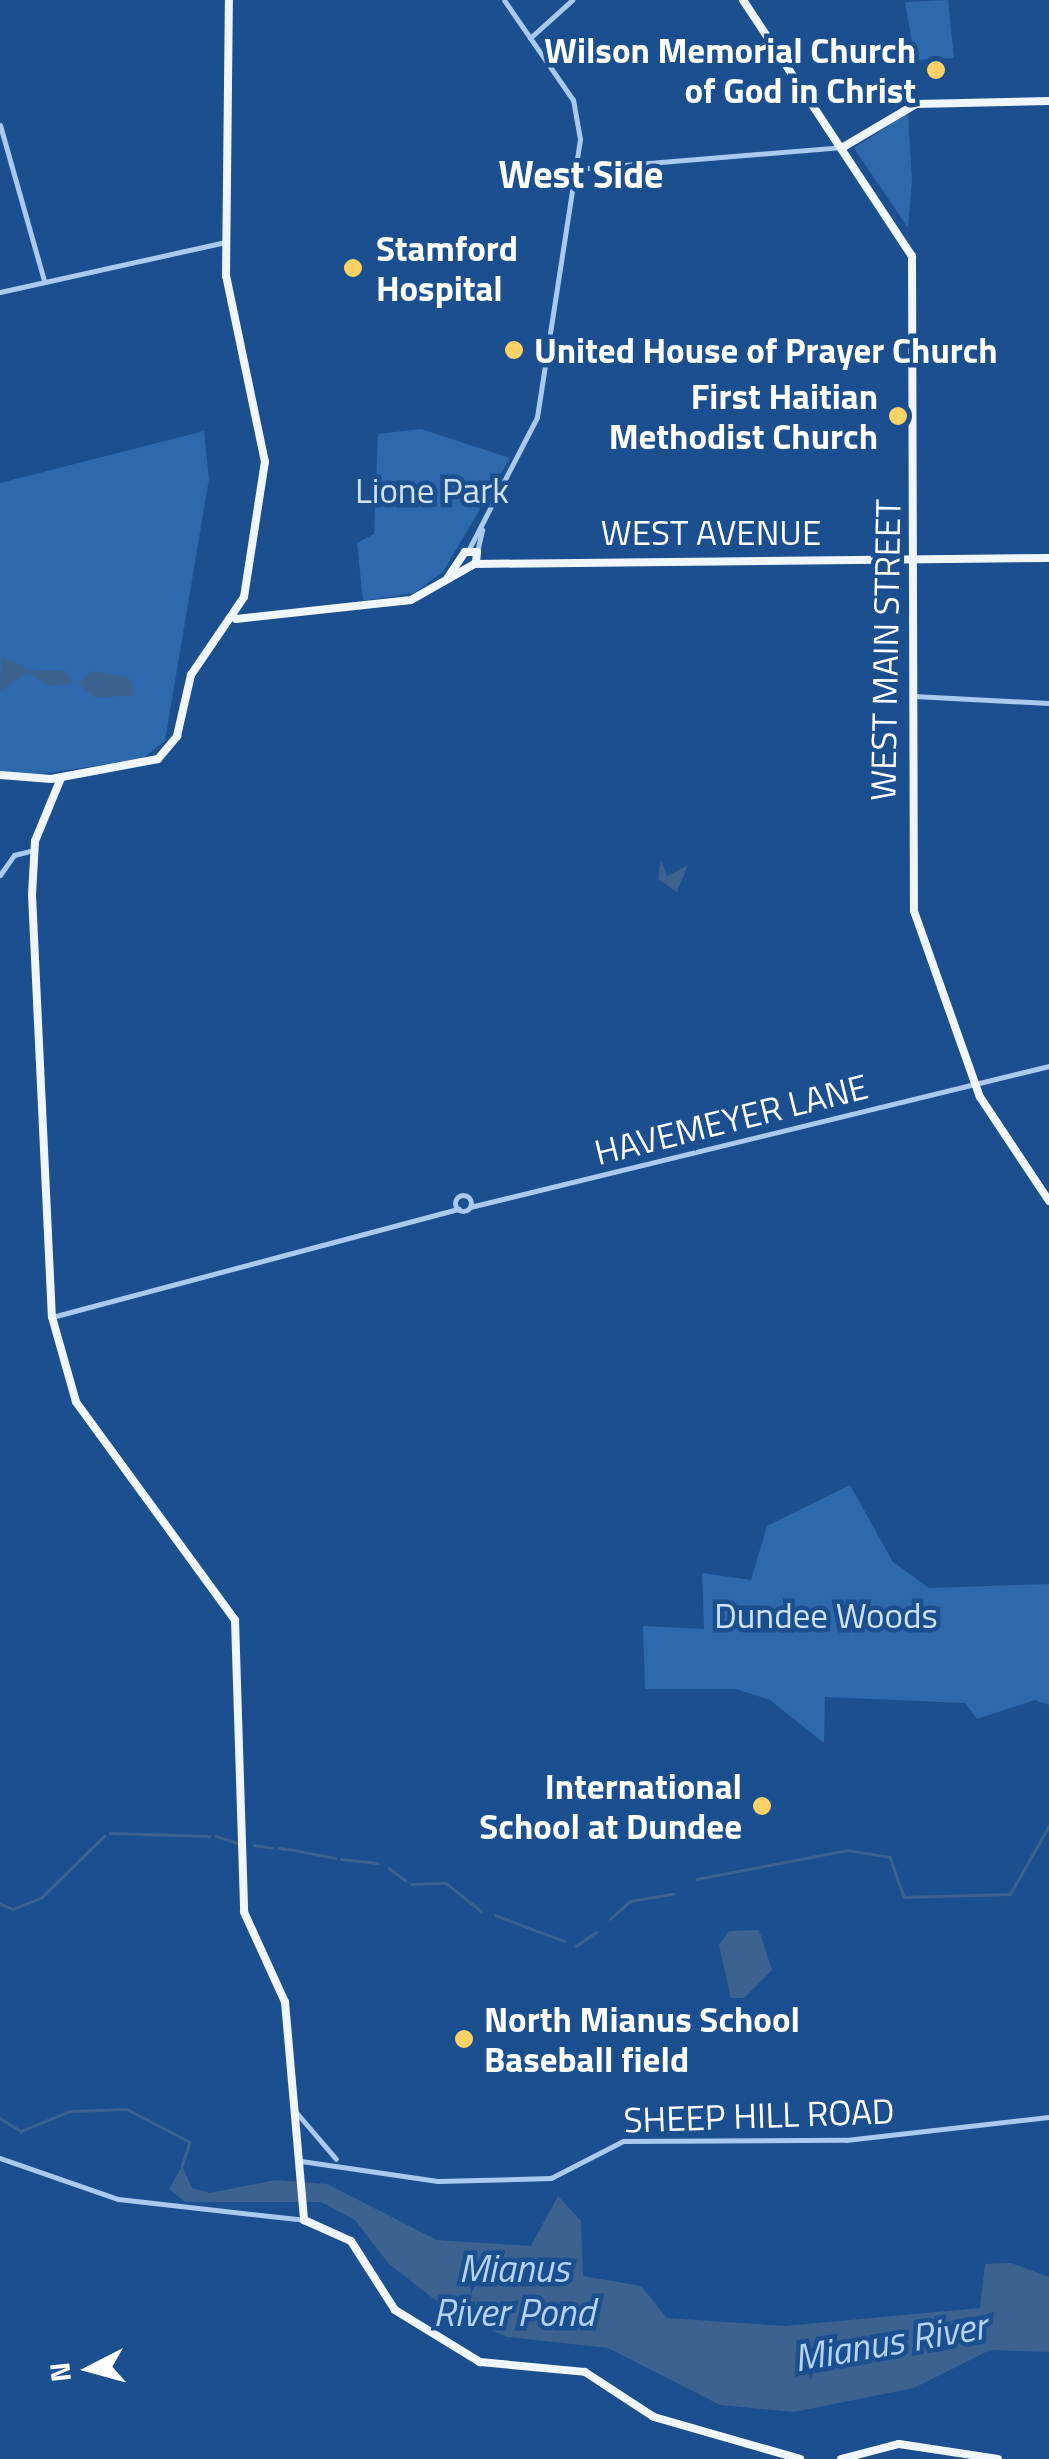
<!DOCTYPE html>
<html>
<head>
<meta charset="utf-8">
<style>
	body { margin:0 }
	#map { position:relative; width:1049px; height:2459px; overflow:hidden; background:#1b4f8f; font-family:"Titillium Web",sans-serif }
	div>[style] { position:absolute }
	.green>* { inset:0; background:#2e69ad }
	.water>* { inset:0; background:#3c6290 }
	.stream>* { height:2.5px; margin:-1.25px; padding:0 1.25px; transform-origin:1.25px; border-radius:1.25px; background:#3c6290 }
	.minor>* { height:5px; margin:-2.5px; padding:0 2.5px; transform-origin:2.5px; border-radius:2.5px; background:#a9c9ee }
	.minor>.ring { margin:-2.5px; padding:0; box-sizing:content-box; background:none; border:5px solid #a9c9ee; border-radius:50% }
	.major>* { height:8px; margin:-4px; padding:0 4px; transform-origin:4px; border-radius:4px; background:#f0f6ff }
	.dots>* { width:28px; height:28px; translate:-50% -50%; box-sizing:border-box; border:5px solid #1b4f8f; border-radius:50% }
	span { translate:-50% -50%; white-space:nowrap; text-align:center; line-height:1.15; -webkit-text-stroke:9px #1b4f8f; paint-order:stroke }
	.poi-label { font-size:35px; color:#fff; font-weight:700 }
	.right { translate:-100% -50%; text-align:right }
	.left { translate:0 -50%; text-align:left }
	.park-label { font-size:35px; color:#cfe3fa }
	.street-label { font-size:35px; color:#fff }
	.neighbourhood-label { font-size:38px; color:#fff; font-weight:700 }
	.water-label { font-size:38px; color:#b5d3f5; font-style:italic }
	.north { position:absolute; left:40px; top:2319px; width:100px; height:100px; -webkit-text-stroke:8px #1b4f8f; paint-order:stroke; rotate:264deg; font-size:28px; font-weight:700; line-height:40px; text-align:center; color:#fff }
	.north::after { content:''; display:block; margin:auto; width:35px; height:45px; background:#fff; clip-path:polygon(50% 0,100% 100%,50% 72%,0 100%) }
</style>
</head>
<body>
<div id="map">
	<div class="green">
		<div style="clip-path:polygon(948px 0,954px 58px,915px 60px,905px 2px)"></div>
		<div style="clip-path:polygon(908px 113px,912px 180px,908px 228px,854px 148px)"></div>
		<div style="clip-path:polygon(421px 429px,510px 458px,443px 572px,414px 593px,363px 601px,357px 543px,374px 534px,378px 434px)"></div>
		<div style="clip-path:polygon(204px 431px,209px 479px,165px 741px,142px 759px,34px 775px,0 771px,0 483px)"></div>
		<div style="clip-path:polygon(850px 1485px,893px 1562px,929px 1588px,1049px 1584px,1049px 1705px,1035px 1700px,977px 1719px,965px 1703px,825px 1697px,824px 1743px,770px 1700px,736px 1689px,645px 1689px,643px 1626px,704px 1629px,702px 1573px,751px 1580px,767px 1526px)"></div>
	</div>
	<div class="water">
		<div style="clip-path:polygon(2px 656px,32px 671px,65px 670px,74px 683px,50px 686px,27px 673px,0 691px)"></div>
		<div style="clip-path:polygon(92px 671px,129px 677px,136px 695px,95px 698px,79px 683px)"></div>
		<div style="clip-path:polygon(661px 860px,667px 876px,688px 865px,677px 892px,658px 879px)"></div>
		<div style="clip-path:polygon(759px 1930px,772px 1970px,744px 1998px,731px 1998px,719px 1945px,729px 1931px)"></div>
		<div style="clip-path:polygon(182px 2166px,192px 2188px,210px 2193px,275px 2180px,327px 2184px,437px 2240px,531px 2246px,558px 2196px,581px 2221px,583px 2276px,641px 2286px,667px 2318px,785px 2326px,980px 2308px,985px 2264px,1011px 2263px,1049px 2277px,1049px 2352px,990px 2350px,914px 2388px,794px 2412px,720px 2405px,608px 2348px,507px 2337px,452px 2313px,389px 2264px,355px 2220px,321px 2202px,185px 2202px,169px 2189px)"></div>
	</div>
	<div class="stream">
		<div style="left:110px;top:1833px;width:99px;rotate:1.7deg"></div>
		<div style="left:216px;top:1836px;width:23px;rotate:18deg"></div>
		<div style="left:254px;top:1845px;width:18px;rotate:9deg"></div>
		<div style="left:279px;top:1848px;width:7px;rotate:8deg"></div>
		<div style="left:289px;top:1849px;width:47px;rotate:11.1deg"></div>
		<div style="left:341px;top:1859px;width:37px;rotate:6deg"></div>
		<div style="left:389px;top:1868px;width:20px;rotate:37deg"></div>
		<div style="left:697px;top:1879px;width:153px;rotate:-10.9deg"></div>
		<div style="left:847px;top:1850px;width:44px;rotate:9.2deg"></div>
		<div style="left:890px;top:1857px;width:42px;rotate:70.7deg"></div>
		<div style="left:904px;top:1897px;width:106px;rotate:-1.6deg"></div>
		<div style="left:1010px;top:1894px;width:78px;rotate:-60.2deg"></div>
		<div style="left:411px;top:1884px;width:35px;rotate:-2deg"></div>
		<div style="left:446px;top:1883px;width:45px;rotate:38.7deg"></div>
		<div style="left:0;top:1904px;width:14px;rotate:21deg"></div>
		<div style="left:13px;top:1909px;width:31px;rotate:-22deg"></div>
		<div style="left:42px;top:1897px;width:87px;rotate:-44.5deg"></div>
		<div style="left:495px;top:1915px;width:74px;rotate:20.6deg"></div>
		<div style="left:610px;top:1919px;width:27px;rotate:-42deg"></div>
		<div style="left:630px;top:1901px;width:43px;rotate:-9.5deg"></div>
		<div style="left:576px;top:1946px;width:24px;rotate:-35deg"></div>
		<div style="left:0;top:2118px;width:25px;rotate:32deg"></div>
		<div style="left:21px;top:2131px;width:53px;rotate:-22.2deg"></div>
		<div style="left:70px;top:2111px;width:57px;rotate:-2deg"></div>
		<div style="left:127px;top:2109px;width:71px;rotate:27.6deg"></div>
		<div style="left:190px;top:2142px;width:25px;rotate:108deg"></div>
	</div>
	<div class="minor">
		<div style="left:530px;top:38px;width:57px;rotate:-42.1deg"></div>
		<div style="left:0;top:125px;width:162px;rotate:74.2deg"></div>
		<div style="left:576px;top:169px;width:267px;rotate:-4.7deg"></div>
		<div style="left:0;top:292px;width:231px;rotate:-12.5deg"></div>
		<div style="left:469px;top:549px;width:148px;rotate:-62.7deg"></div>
		<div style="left:537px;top:417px;width:281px;rotate:-81.2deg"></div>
		<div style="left:580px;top:139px;width:40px;rotate:-100deg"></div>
		<div style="left:573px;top:100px;width:121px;rotate:-124.6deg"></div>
		<div style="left:477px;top:552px;width:23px;rotate:-77deg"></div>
		<div style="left:914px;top:696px;width:135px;rotate:3deg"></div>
		<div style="left:0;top:875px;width:24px;rotate:-55deg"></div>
		<div style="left:14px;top:855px;width:21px;rotate:-14deg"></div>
		<div class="ring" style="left:455px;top:1195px;width:11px;height:11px"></div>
		<div style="left:470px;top:1207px;width:596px;rotate:-13.69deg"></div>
		<div style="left:52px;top:1317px;width:421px;rotate:-14.9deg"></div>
		<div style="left:295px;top:2111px;width:63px;rotate:49.5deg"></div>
		<div style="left:0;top:2158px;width:125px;rotate:19.2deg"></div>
		<div style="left:118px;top:2199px;width:187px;rotate:6.4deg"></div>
		<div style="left:301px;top:2161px;width:138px;rotate:8.3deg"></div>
		<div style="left:438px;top:2181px;width:113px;rotate:-1.5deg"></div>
		<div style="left:551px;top:2178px;width:81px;rotate:-27.2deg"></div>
		<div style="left:623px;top:2141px;width:223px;rotate:-0.3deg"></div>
		<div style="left:846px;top:2140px;width:204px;rotate:-6.5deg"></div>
	</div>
	<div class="major">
		<div style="left:743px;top:0;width:307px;rotate:56.6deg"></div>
		<div style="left:912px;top:256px;width:655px;rotate:89.83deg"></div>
		<div style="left:914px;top:911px;width:197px;rotate:70.5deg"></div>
		<div style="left:980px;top:1097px;width:125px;rotate:56.4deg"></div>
		<div style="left:845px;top:146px;width:82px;rotate:-30.6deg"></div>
		<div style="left:916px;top:104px;width:133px;rotate:-1.3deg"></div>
		<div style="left:474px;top:564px;width:575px;rotate:-0.6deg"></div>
		<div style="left:236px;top:619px;width:176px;rotate:-6.2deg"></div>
		<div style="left:411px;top:600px;width:75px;rotate:-29.6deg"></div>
		<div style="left:476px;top:563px;width:11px;rotate:-85deg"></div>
		<div style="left:477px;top:552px;width:12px;rotate:180deg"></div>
		<div style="left:465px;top:552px;width:30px;rotate:124deg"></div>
		<div style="left:0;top:775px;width:51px;rotate:4.5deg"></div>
		<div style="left:51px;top:779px;width:109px;rotate:-10.6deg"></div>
		<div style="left:158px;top:759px;width:30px;rotate:-50deg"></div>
		<div style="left:177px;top:736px;width:63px;rotate:-77.1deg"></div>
		<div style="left:191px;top:675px;width:94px;rotate:-55.8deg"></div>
		<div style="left:244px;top:597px;width:137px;rotate:-81.2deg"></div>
		<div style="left:265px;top:462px;width:190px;rotate:-101.8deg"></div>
		<div style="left:226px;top:276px;width:276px;rotate:-89.4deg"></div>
		<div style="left:61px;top:778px;width:68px;rotate:112.4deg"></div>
		<div style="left:35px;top:841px;width:54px;rotate:93.2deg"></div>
		<div style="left:32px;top:895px;width:422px;rotate:87.3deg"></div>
		<div style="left:52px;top:1317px;width:88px;rotate:74.2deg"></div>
		<div style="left:76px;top:1402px;width:270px;rotate:53.9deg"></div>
		<div style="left:235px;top:1620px;width:292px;rotate:88.2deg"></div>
		<div style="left:244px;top:1912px;width:99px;rotate:65.5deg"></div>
		<div style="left:285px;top:2002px;width:219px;rotate:85deg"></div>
		<div style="left:304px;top:2220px;width:51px;rotate:24.1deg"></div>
		<div style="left:351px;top:2241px;width:82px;rotate:57.5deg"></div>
		<div style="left:395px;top:2310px;width:100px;rotate:31.5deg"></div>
		<div style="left:480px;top:2362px;width:105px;rotate:5.4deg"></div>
		<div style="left:585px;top:2372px;width:82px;rotate:33.1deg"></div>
		<div style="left:654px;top:2417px;width:152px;rotate:16deg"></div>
		<div style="left:841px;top:2459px;width:60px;rotate:-14.5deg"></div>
		<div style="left:899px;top:2444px;width:100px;rotate:8.6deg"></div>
	</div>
	<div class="dots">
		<div style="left:936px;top:70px;background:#ffd166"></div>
		<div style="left:353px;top:268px;background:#ffd166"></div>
		<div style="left:514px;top:350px;background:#ffd166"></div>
		<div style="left:898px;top:416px;background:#ffd166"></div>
		<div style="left:762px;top:1806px;background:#ffd166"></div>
		<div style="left:464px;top:2039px;background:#ffd166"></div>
	</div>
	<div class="poi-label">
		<span class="right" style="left:916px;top:70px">Wilson Memorial Church<br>of God in Christ</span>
		<span class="left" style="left:376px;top:268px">Stamford<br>Hospital</span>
		<span class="left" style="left:534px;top:350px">United House of Prayer Church</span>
		<span class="right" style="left:878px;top:416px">First Haitian<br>Methodist Church</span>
		<span class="right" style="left:742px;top:1806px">International<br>School at Dundee</span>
		<span class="left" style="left:484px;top:2039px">North Mianus School<br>Baseball field</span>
	</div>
	<div class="park-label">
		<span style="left:432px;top:490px">Lione Park</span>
		<span style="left:826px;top:1615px">Dundee Woods</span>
	</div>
	<div class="street-label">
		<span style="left:711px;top:532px">WEST AVENUE</span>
		<span style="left:885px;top:650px;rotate:-89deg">WEST MAIN STREET</span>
		<span style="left:731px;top:1119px;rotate:-14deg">HAVEMEYER LANE</span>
		<span style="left:759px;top:2115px;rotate:-2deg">SHEEP HILL ROAD</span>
	</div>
	<div class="neighbourhood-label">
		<span style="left:581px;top:175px">West Side</span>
	</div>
	<div class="water-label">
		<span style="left:514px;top:2291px">Mianus<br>River Pond</span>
		<span style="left:890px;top:2342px;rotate:-10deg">Mianus River</span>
	</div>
	<div class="north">N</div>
</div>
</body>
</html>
